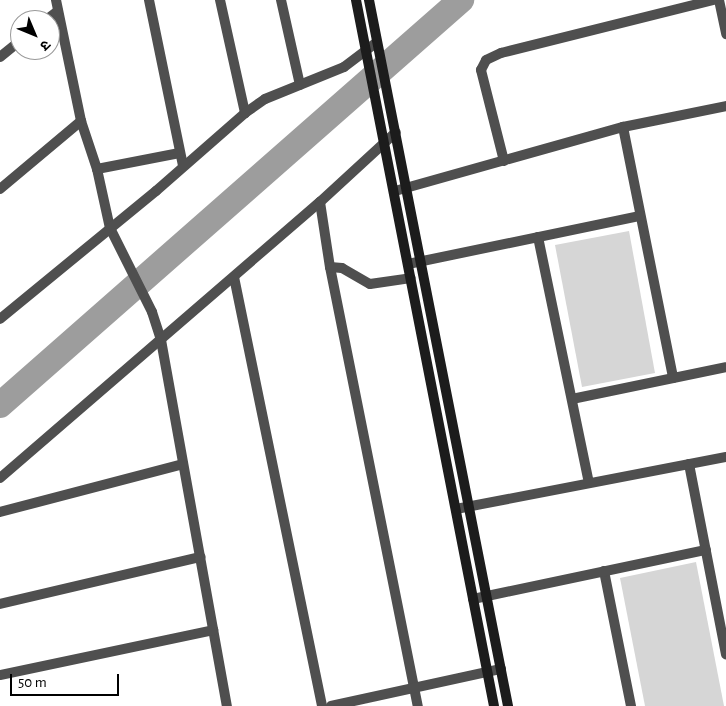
<!DOCTYPE html>
<html>
<head>
<meta charset="utf-8">
<style>
	body { margin:0 }
	#map { position:relative; width:726px; height:706px; overflow:hidden; background:#fff; font-family:"Alegreya Sans","Noto Sans Devanagari",sans-serif }
	div>[style] { position:absolute }
	.green>* { inset:0; background:#d6d6d6 }
	.river>* { height:26px; margin:-13px; padding:0 13px; transform-origin:13px; border-radius:13px; background:#9d9d9d }
	.street>* { height:10px; margin:-5px; padding:0 5px; transform-origin:5px; border-radius:5px; background:#4f4f4f }
	.secondary>* { height:10px; margin:-5px; padding:0 5px; transform-origin:5px; border-radius:5px; background:#1c1c1c }
	span { translate:-50% -50%; white-space:nowrap; text-align:center; line-height:1.15; -webkit-text-stroke:4px #fff; paint-order:stroke }
	.north { position:absolute; left:10px; top:10px; width:50px; height:50px; box-sizing:border-box; background:#fff; border:1px solid #999; border-radius:50%; rotate:135deg; font-size:14px; font-weight:700; line-height:20px; text-align:center; color:#000 }
	.north::after { content:''; display:block; margin:auto; width:18px; height:22px; background:#000; clip-path:polygon(50% 0,100% 100%,50% 72%,0 100%) }
	.scale { position:absolute; left:10px; top:674px; width:109px; height:22px; box-sizing:border-box; border:2px solid #000; border-top:0; padding-left:6px; font-size:15px; line-height:18px; white-space:nowrap; color:#000; -webkit-text-stroke:4px #fff; paint-order:stroke }
</style>
</head>
<body>
<div id="map">
	<div class="green">
		<div style="clip-path:polygon(629px 231px,655px 373px,582px 387px,555px 245px)"></div>
		<div style="clip-path:polygon(696px 562px,724px 706px,645px 706px,620px 578px)"></div>
	</div>
	<div class="river">
		<div style="left:0;top:405px;width:614px;rotate:-41.3deg"></div>
	</div>
	<div class="street">
		<div style="left:56px;top:0;width:124px;rotate:78.3deg"></div>
		<div style="left:81px;top:121px;width:51px;rotate:71.6deg"></div>
		<div style="left:97px;top:169px;width:60px;rotate:77.6deg"></div>
		<div style="left:110px;top:228px;width:94px;rotate:63.4deg"></div>
		<div style="left:152px;top:312px;width:29px;rotate:72deg"></div>
		<div style="left:161px;top:340px;width:372px;rotate:79.8deg"></div>
		<div style="left:149px;top:0;width:169px;rotate:78.4deg"></div>
		<div style="left:220px;top:0;width:116px;rotate:77.5deg"></div>
		<div style="left:281px;top:0;width:87px;rotate:77.4deg"></div>
		<div style="left:719px;top:0;width:35px;rotate:78deg"></div>
		<div style="left:46px;top:20px;width:15px;rotate:-37deg"></div>
		<div style="left:0;top:57px;width:26px;rotate:-39deg"></div>
		<div style="left:623px;top:127px;width:256px;rotate:78.7deg"></div>
		<div style="left:504px;top:161px;width:94px;rotate:-104.2deg"></div>
		<div style="left:481px;top:70px;width:11px;rotate:-63deg"></div>
		<div style="left:486px;top:60px;width:17px;rotate:-25deg"></div>
		<div style="left:501px;top:53px;width:219px;rotate:-14deg"></div>
		<div style="left:97px;top:169px;width:84px;rotate:-11deg"></div>
		<div style="left:0;top:189px;width:106px;rotate:-40deg"></div>
		<div style="left:395px;top:191px;width:237px;rotate:-15.7deg"></div>
		<div style="left:623px;top:127px;width:105px;rotate:-11.5deg"></div>
		<div style="left:320px;top:202px;width:66px;rotate:81.3deg"></div>
		<div style="left:330px;top:267px;width:448px;rotate:78.7deg"></div>
		<div style="left:538px;top:237px;width:251px;rotate:78.3deg"></div>
		<div style="left:408px;top:264px;width:237px;rotate:-11.7deg"></div>
		<div style="left:330px;top:267px;width:12px;rotate:5deg"></div>
		<div style="left:342px;top:268px;width:32px;rotate:30deg"></div>
		<div style="left:370px;top:284px;width:41px;rotate:-8.3deg"></div>
		<div style="left:234px;top:277px;width:438px;rotate:78.4deg"></div>
		<div style="left:0;top:319px;width:202px;rotate:-39.4deg"></div>
		<div style="left:156px;top:191px;width:118px;rotate:-41.2deg"></div>
		<div style="left:245px;top:113px;width:24px;rotate:-35deg"></div>
		<div style="left:265px;top:99px;width:85px;rotate:-22.1deg"></div>
		<div style="left:344px;top:67px;width:41px;rotate:-37.1deg"></div>
		<div style="left:572px;top:399px;width:157px;rotate:-11.7deg"></div>
		<div style="left:689px;top:464px;width:194px;rotate:79deg"></div>
		<div style="left:0;top:478px;width:423px;rotate:-40.8deg"></div>
		<div style="left:320px;top:202px;width:103px;rotate:-42.6deg"></div>
		<div style="left:456px;top:509px;width:275px;rotate:-10.9deg"></div>
		<div style="left:0;top:512px;width:189px;rotate:-14.7deg"></div>
		<div style="left:604px;top:571px;width:138px;rotate:78.7deg"></div>
		<div style="left:473px;top:599px;width:238px;rotate:-11.9deg"></div>
		<div style="left:0;top:604px;width:206px;rotate:-13.2deg"></div>
		<div style="left:0;top:675px;width:218px;rotate:-11.9deg"></div>
		<div style="left:331px;top:706px;width:174px;rotate:-12.3deg"></div>
	</div>
	<div class="secondary">
		<div style="left:356px;top:0;width:719px;rotate:78.94deg"></div>
		<div style="left:369px;top:0;width:720px;rotate:78.86deg"></div>
	</div>
	<div class="north">उ</div>
	<div class="scale">50 m</div>
</div>
</body>
</html>
